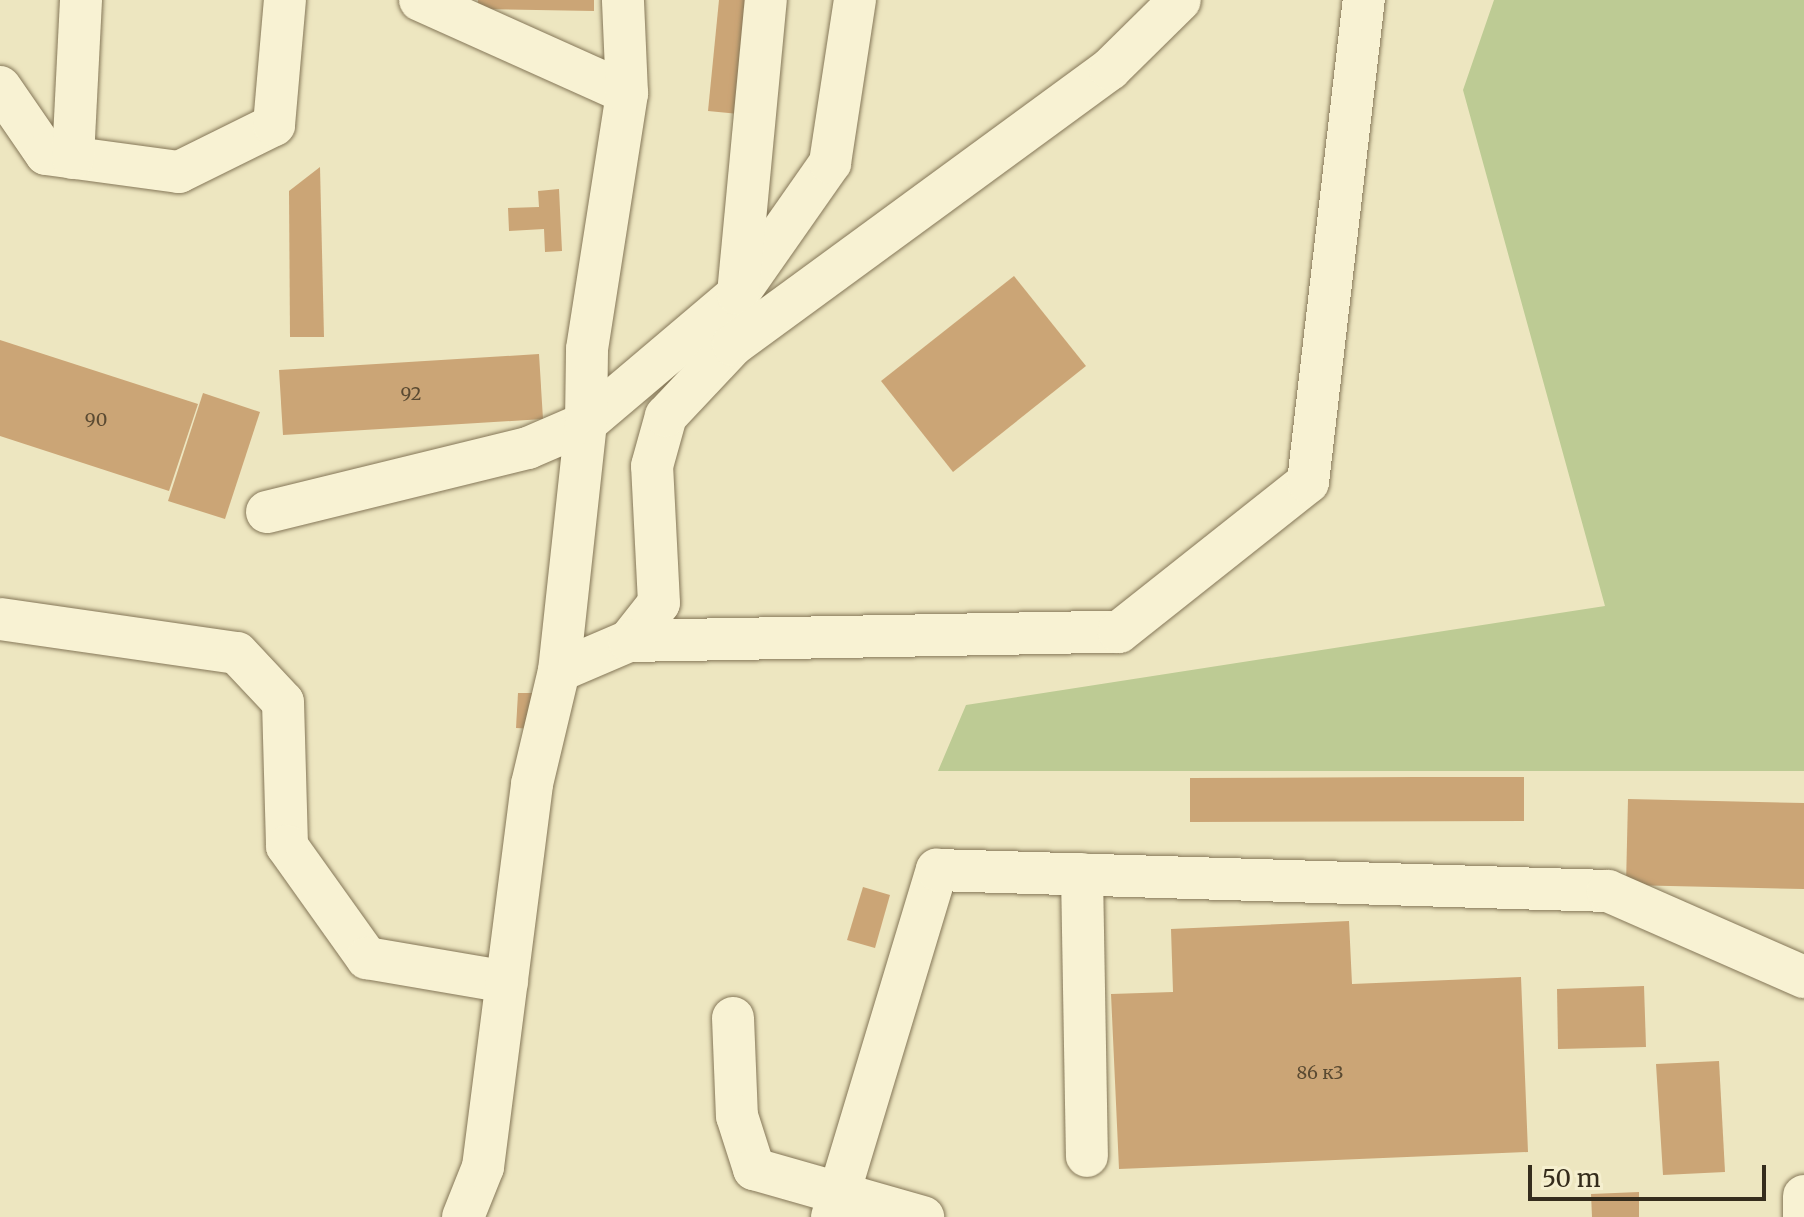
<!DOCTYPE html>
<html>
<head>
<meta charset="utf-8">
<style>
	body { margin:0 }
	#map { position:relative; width:1804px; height:1217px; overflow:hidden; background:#ede6c0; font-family:Merriweather,serif }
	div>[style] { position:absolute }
	.green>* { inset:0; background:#bdcb94 }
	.building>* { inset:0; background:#cba576 }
	.roads { filter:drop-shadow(0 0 2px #857758) drop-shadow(0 0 2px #857758) }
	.minor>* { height:42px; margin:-21px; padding:0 21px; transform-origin:21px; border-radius:21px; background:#f8f2d3 }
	span { translate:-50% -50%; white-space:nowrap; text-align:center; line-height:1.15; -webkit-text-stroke:7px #f5efcf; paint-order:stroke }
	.number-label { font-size:18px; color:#5a4a32 }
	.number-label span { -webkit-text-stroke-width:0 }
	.scale { position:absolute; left:1528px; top:1165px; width:238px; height:36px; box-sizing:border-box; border:4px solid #352c1c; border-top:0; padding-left:10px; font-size:24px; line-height:28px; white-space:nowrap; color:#352c1c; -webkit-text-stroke:6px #f5efcf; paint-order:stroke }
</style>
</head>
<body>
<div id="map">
	<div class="green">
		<div style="clip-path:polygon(1494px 0,1804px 0,1804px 771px,938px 771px,966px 705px,1605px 606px,1463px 90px)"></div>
	</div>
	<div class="building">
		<div style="clip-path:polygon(478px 0,594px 0,594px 11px,478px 9px)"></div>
		<div style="clip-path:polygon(719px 0,750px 0,739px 114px,708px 111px)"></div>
		<div style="clip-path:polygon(320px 167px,324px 337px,290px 337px,289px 191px)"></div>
		<div style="clip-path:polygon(559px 189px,562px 251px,545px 252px,544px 229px,509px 231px,508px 208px,539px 207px,538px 191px)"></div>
		<div style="clip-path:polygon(1014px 276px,1086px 366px,953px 472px,881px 381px)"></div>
		<div style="clip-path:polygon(0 340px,198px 404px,169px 491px,0 436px)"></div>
		<div style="clip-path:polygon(539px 354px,543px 419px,283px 435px,279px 370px)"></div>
		<div style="clip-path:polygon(203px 393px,260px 412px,225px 519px,168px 501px)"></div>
		<div style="clip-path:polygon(518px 693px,538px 693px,536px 729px,516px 728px)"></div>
		<div style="clip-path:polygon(1416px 777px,1524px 777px,1524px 821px,1190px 822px,1190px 778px)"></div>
		<div style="clip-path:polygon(1628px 799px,1804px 803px,1804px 889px,1626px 885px)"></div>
		<div style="clip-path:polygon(863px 887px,890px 895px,875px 948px,847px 940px)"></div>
		<div style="clip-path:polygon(1349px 921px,1352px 984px,1521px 977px,1528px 1152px,1119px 1169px,1111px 994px,1173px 992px,1171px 929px)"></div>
		<div style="clip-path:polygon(1644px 986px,1646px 1047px,1558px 1049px,1557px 989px)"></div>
		<div style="clip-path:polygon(1719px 1061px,1725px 1172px,1663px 1175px,1656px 1064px)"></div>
		<div style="clip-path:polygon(1639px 1192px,1639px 1217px,1592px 1217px,1591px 1194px)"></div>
	</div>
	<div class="roads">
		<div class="minor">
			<div style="left:420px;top:0;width:227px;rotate:24.2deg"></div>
			<div style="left:0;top:87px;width:81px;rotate:55.5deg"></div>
			<div style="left:46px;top:154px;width:134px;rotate:7.7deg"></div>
			<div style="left:179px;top:172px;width:106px;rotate:-26.3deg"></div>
			<div style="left:274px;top:125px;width:125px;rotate:-85deg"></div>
			<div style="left:73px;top:158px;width:158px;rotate:-87.1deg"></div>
			<div style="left:739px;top:293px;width:159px;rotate:-55deg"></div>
			<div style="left:830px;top:163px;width:165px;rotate:-81.3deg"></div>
			<div style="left:267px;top:512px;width:269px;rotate:-13.8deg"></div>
			<div style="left:528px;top:448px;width:63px;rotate:-23.3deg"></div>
			<div style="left:586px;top:423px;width:199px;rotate:-40.3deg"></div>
			<div style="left:738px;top:294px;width:295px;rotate:-84.6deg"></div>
			<div style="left:0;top:619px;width:239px;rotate:8.2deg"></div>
			<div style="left:237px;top:653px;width:67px;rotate:46.8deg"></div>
			<div style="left:283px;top:702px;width:144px;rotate:88.4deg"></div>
			<div style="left:287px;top:846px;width:138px;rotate:54.5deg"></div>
			<div style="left:367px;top:958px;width:142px;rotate:9.7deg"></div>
			<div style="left:629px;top:641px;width:48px;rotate:-51.7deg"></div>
			<div style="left:659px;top:603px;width:137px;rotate:-92.9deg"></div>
			<div style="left:652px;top:466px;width:52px;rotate:-74.4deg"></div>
			<div style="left:666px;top:416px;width:98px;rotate:-46.7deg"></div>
			<div style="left:733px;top:345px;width:467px;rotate:-36.2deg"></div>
			<div style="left:1110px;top:69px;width:98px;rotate:-44.6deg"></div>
			<div style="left:559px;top:671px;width:76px;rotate:-23.2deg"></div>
			<div style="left:629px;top:641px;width:490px;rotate:-1.1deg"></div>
			<div style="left:1119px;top:632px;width:241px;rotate:-38.4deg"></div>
			<div style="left:1308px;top:482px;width:485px;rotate:-83.4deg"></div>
			<div style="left:1082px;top:874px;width:282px;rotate:89deg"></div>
			<div style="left:733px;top:1018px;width:98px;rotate:87.7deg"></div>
			<div style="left:737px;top:1116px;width:56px;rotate:72.2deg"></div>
			<div style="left:754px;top:1169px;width:176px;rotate:15.9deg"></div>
			<div style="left:463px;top:1217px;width:54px;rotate:-68.2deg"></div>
			<div style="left:483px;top:1167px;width:386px;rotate:-82.7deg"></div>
			<div style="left:532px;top:784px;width:116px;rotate:-76.6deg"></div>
			<div style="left:559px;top:671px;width:249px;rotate:-83.8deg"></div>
			<div style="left:586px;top:423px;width:74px;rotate:-89.2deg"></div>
			<div style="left:587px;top:349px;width:259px;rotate:-81.1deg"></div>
			<div style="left:627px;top:93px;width:93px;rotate:-92.5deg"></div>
			<div style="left:832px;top:1217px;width:363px;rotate:-73.2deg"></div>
			<div style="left:937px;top:870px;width:671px;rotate:1.79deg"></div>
			<div style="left:1608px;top:891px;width:214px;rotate:23.7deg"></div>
			<div style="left:1804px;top:1217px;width:21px;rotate:-90deg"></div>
		</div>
	</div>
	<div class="number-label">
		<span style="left:411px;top:394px">92</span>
		<span style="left:96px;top:420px">90</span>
		<span style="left:1320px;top:1073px">86 к3</span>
	</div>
	<div class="scale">50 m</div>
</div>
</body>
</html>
